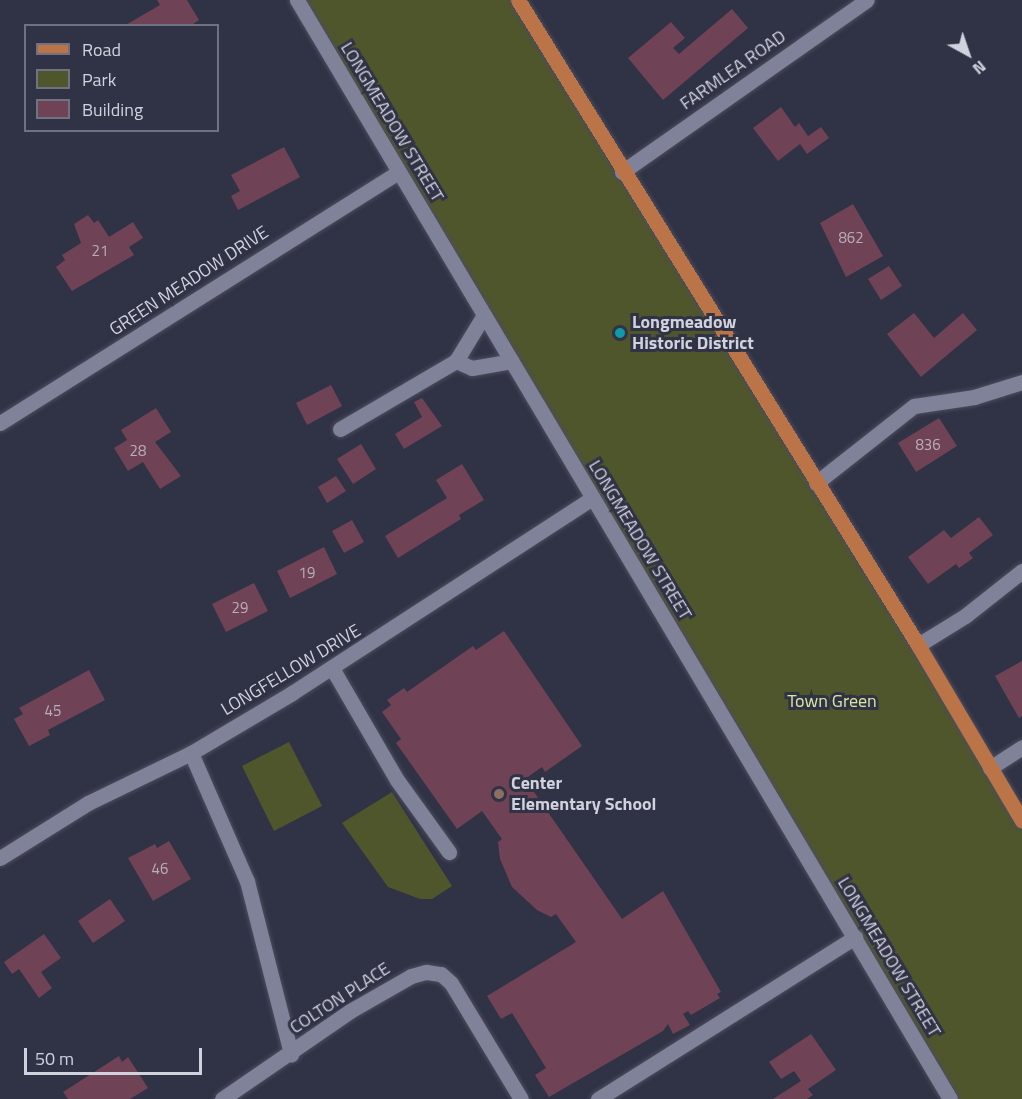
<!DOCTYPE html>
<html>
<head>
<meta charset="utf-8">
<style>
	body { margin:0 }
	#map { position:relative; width:1022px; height:1099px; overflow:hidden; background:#303245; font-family:"Titillium Web",sans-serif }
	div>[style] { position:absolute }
	.green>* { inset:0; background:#50562c }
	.building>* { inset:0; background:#6f4355 }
	.roads { filter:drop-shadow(0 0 2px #4c4d5d) drop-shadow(0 0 2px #4c4d5d) }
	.minor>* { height:15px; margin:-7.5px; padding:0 7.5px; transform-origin:7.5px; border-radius:7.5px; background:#7f8299 }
	.major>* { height:15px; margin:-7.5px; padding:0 7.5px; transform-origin:7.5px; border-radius:7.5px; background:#ba7447 }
	.dots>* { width:16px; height:16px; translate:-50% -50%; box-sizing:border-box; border:3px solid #303245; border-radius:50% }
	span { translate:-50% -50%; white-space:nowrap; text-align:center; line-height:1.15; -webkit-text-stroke:6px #303245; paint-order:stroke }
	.number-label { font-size:15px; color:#b8aebc }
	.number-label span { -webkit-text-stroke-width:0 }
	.street-label { font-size:18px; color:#d0d2de }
	.poi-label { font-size:18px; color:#d0d2de; font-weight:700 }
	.left { translate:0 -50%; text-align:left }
	.park-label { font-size:18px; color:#dce79e }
	.legend { position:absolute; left:24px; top:24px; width:195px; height:108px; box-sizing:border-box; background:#303245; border:2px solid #707282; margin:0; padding:8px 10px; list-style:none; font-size:18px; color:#d0d2de }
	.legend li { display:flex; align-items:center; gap:12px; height:30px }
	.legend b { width:30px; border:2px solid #707282 }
	.north { position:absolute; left:938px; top:24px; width:60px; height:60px; -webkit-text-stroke:4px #303245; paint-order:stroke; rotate:140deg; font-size:16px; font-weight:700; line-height:24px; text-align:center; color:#d0d2de }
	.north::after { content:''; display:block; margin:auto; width:21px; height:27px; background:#d0d2de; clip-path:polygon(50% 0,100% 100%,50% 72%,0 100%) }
	.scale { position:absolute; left:24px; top:1048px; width:178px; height:27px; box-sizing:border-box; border:3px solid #d0d2de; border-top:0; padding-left:8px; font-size:18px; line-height:21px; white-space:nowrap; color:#d0d2de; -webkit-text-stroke:4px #303245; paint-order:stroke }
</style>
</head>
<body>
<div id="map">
	<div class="green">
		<div style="clip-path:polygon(297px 0,518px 0,1022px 821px,1022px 1099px,950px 1099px)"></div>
		<div style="clip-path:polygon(289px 742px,322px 806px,274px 831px,242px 766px)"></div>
		<div style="clip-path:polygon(392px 792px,452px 886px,432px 899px,420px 899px,388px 887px,342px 823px)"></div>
	</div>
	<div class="building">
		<div style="clip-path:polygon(157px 0,187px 0,199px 20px,190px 26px,124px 26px,160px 5px)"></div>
		<div style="clip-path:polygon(732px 9px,748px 28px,663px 100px,628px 58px,671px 22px,685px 38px,673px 48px,679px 54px)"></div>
		<div style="clip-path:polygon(781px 107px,795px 127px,799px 123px,808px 136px,821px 127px,829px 138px,807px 154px,800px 144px,778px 161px,753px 128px)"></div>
		<div style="clip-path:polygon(284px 147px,300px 177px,238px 210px,231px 196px,240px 191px,231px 175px)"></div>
		<div style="clip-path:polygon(853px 204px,883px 256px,846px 277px,820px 223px)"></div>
		<div style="clip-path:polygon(88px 215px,94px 223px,98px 220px,109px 237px,133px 222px,143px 238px,129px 247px,134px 255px,72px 291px,56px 267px,65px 260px,62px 255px,81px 243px,74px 224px)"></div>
		<div style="clip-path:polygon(889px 266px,902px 286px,881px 300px,868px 279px)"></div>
		<div style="clip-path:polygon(914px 313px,934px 338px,963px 313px,977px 330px,921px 377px,887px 334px)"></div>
		<div style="clip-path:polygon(331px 385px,342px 406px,307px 425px,296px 403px)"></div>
		<div style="clip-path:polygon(422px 398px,442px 426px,404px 449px,395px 434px,422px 417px,414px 402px)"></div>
		<div style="clip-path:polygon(156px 408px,171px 432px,155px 442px,181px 476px,160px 489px,143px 462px,128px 471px,114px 448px,127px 440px,121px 430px)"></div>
		<div style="clip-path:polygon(939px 418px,957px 446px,916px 472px,898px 443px)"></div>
		<div style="clip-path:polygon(361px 444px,376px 469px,353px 484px,337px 459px)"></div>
		<div style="clip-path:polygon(462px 464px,484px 500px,459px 515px,461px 519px,398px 558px,385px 536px,447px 498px,436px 480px)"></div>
		<div style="clip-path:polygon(336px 476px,346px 491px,327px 503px,318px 487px)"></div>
		<div style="clip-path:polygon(979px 517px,993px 535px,969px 553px,973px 558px,959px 568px,956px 564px,928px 584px,908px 557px,944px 530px,951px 538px)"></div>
		<div style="clip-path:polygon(352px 520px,364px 542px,344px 553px,332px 531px)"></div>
		<div style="clip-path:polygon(324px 547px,337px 574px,290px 598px,277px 571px)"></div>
		<div style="clip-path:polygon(254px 583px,268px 611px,226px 632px,212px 604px)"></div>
		<div style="clip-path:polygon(504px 631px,582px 746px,545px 772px,542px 767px,525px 779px,622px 919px,663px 891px,721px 992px,717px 994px,720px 998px,691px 1015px,688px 1011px,683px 1014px,690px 1025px,673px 1034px,668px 1024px,663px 1031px,549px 1097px,535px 1075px,546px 1068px,512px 1013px,501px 1019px,487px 996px,576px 942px,556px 914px,551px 917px,537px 910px,512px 887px,500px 859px,498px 842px,502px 839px,482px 811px,457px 829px,396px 743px,401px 739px,382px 712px,391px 705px,387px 700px,404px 688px,407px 692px,473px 646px,476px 650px)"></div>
		<div style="clip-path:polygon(1022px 661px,1022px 716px,1019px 718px,995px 676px)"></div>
		<div style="clip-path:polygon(89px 670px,105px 700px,48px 730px,50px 735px,29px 746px,14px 719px,23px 714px,19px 708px)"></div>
		<div style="clip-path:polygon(169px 841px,191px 879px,153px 901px,128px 858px,155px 844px,157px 848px)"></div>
		<div style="clip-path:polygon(110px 899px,125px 921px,93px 943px,78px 921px)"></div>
		<div style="clip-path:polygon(44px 934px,61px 958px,41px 972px,52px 988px,39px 998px,19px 969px,12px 974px,4px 962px)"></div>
		<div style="clip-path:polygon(811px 1034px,836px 1070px,808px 1089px,813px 1095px,807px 1099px,773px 1099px,801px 1081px,794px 1071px,781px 1079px,769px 1062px)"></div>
		<div style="clip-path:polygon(119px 1056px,122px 1062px,128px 1057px,148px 1088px,130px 1099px,68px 1099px,63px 1092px)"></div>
	</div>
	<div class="roads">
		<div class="minor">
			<div style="left:297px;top:0;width:1278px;rotate:59.28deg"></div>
			<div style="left:622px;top:172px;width:299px;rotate:-35.1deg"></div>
			<div style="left:456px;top:361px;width:17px;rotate:24deg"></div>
			<div style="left:472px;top:368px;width:40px;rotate:-10deg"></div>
			<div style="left:0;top:423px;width:471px;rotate:-32.2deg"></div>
			<div style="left:340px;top:429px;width:134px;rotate:-30.4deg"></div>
			<div style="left:456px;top:361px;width:54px;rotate:-58.7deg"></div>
			<div style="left:816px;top:483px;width:125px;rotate:-38.2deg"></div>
			<div style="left:914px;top:406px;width:61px;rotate:-8.5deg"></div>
			<div style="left:974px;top:397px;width:50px;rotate:-17.4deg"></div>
			<div style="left:918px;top:645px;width:55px;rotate:-31.7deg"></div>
			<div style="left:965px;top:616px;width:73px;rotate:-38.3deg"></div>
			<div style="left:332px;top:668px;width:129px;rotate:59.9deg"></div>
			<div style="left:397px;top:780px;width:89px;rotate:54.2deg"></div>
			<div style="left:191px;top:753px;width:140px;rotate:66.4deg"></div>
			<div style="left:247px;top:881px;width:179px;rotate:75.7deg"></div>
			<div style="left:990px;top:768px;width:38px;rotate:-33deg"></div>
			<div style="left:0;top:858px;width:104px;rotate:-32deg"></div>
			<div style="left:88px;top:803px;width:114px;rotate:-25.9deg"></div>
			<div style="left:191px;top:753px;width:117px;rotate:-30.7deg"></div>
			<div style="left:292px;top:693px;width:358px;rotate:-33deg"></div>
			<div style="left:222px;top:1099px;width:155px;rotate:-34.5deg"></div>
			<div style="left:350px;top:1011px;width:70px;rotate:-29.8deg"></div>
			<div style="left:411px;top:976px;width:16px;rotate:-15deg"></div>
			<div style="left:426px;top:972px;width:15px;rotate:8deg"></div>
			<div style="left:441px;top:974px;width:13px;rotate:42deg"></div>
			<div style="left:451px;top:983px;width:135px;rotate:58.9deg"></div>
			<div style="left:598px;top:1099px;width:304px;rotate:-32.2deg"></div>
		</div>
		<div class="major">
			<div style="left:518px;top:0;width:759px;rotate:58.19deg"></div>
			<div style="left:918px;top:645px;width:204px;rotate:59.4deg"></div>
		</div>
	</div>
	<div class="dots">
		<div style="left:620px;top:333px;background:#0f9aa8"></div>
		<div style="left:499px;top:794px;background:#8d6e63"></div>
	</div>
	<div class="number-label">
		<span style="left:851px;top:238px">862</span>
		<span style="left:100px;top:251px">21</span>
		<span style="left:928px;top:445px">836</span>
		<span style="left:138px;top:451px">28</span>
		<span style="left:307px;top:573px">19</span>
		<span style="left:240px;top:608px">29</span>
		<span style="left:53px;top:711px">45</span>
		<span style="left:160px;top:869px">46</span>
	</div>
	<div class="street-label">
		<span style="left:733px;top:70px;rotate:-35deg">FARMLEA ROAD</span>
		<span style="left:392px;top:122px;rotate:59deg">LONGMEADOW STREET</span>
		<span style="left:189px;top:281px;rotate:-33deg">GREEN MEADOW DRIVE</span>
		<span style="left:640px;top:540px;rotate:59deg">LONGMEADOW STREET</span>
		<span style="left:291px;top:670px;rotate:-31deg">LONGFELLOW DRIVE</span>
		<span style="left:889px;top:957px;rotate:59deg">LONGMEADOW STREET</span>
		<span style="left:340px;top:998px;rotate:-33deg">COLTON PLACE</span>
	</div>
	<div class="poi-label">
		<span class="left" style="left:632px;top:333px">Longmeadow<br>Historic District</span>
		<span class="left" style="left:511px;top:794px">Center<br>Elementary School</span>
	</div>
	<div class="park-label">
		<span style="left:832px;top:701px">Town Green</span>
	</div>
	<ul class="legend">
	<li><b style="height:8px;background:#ba7447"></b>Road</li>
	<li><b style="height:16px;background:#50562c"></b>Park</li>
	<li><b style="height:16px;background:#6f4355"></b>Building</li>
	</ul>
	<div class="north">N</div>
	<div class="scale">50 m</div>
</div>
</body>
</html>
